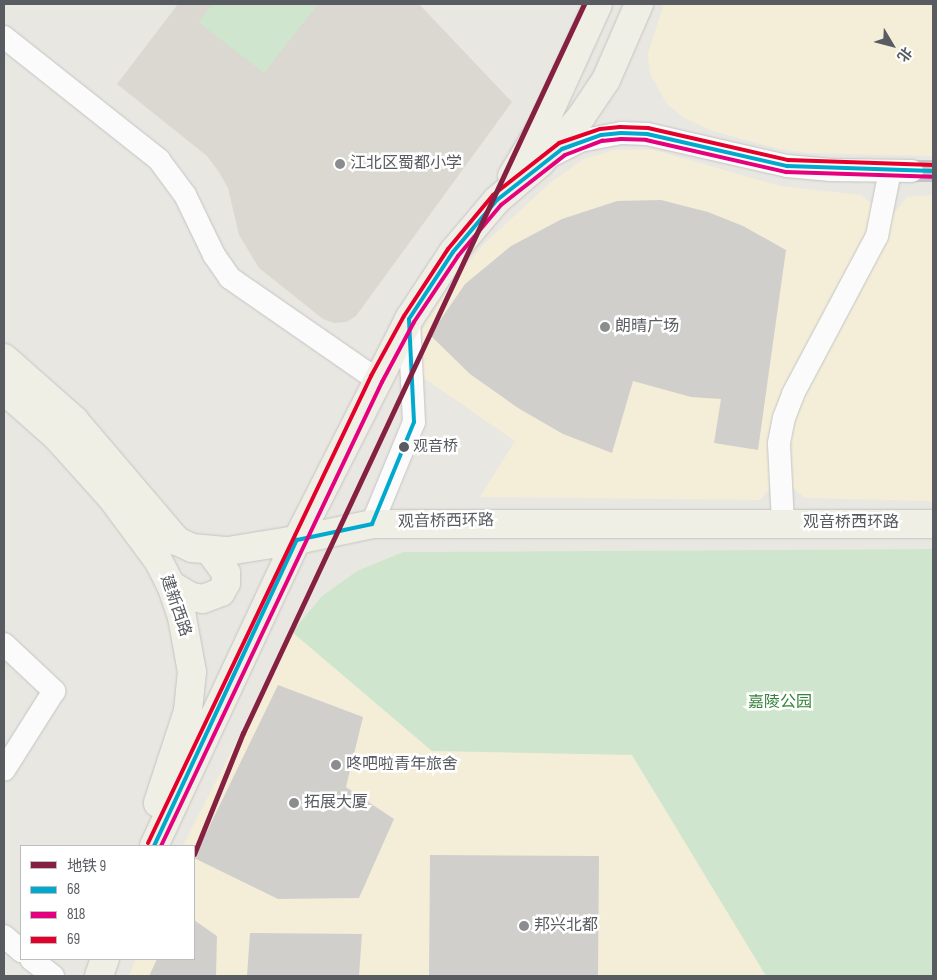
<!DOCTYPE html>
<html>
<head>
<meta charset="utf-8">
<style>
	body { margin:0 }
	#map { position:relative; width:937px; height:980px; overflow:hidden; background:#e8e7e2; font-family:"Sofia Sans Condensed","Noto Sans SC",sans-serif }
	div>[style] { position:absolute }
	.commercial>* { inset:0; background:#f4eed9 }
	.education>* { inset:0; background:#dad8d1 }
	.green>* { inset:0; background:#cfe5cd }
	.building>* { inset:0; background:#d0cfcc }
	.minor-tunnel>* { height:22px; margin-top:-11px; transform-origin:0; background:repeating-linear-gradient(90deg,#c4c4c2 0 22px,transparent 0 33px) }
	.roads { filter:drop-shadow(0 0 1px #c4c4c3) drop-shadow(0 0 1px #c4c4c3) }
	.minor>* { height:22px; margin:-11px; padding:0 11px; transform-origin:11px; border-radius:11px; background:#fcfbfb }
	.major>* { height:28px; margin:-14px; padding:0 14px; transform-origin:14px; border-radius:14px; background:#f0efe5 }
	.bus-1>* { height:4px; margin:-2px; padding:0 2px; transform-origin:2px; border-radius:2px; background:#00a9ce }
	.bus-2>* { height:4px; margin:-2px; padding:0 2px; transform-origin:2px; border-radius:2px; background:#e5007d }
	.bus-3>* { height:4px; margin:-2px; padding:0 2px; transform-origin:2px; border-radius:2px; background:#e4002b }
	.metro-1>* { height:5px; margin:-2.5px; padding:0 2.5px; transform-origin:2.5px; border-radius:2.5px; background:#862041 }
	.dots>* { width:14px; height:14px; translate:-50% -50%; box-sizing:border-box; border:2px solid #fff; border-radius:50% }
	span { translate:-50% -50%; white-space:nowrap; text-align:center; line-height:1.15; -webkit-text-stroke:5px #fff; paint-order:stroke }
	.bus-label { font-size:15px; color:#585b60 }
	.left { translate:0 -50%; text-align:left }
	.poi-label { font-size:16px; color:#585b60 }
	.street-label { font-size:16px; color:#585b60 }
	.park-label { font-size:16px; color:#35823a }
	.frame { position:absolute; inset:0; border:5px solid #585b60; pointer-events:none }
	.legend { position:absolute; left:20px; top:845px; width:175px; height:115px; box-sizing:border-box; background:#fff; border:1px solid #bcbdbf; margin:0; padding:6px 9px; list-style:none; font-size:15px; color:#585b60 }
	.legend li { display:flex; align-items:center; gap:10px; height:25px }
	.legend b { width:25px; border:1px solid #bcbdbf }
	.north { position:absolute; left:867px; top:20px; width:50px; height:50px; -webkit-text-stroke:4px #fff; paint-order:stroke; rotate:127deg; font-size:14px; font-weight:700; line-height:20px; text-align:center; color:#585b60 }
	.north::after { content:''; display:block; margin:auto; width:18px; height:22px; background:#585b60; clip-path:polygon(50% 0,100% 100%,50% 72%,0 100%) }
</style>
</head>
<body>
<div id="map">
	<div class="commercial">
		<div style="clip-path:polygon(664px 4px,933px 4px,933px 156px,808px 153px,776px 148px,713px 131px,686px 119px,667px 104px,650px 74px,648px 53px)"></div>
		<div style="clip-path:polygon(614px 150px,654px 150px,780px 186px,860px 195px,875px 206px,868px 235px,770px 444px,769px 490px,760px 500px,480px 497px,515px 441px,418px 374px,416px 339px,452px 283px,483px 245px,551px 182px,584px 159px)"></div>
		<div style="clip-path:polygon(933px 195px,933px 501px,805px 498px,791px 486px,789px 445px,793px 421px,802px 397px,895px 212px,907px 197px)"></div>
		<div style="clip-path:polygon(933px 549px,933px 976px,129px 976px,136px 959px,194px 959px,194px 846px,183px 846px,292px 632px,322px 596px,357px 571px,403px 552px)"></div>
	</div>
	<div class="education">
		<div style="clip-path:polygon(178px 4px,419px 4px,512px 102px,356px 316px,346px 322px,334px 323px,323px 319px,259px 268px,239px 235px,228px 188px,219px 172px,207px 156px,117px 84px)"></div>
	</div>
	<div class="green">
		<div style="clip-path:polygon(213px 4px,318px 4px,264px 73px,198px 22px)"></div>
		<div style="clip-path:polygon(933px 549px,933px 976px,766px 976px,632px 755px,432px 751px,292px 632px,322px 596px,357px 571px,403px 552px)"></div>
	</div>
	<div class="building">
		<div style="clip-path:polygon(661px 200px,708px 212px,743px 226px,786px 250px,758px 450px,714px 443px,721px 399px,691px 397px,633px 381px,612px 453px,563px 434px,518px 408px,470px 374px,430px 335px,465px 284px,511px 246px,562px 219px,617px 201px)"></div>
		<div style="clip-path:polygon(278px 685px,363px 717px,346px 787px,394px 819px,359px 898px,278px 899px,194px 858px)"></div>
		<div style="clip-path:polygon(430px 855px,599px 856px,598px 976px,429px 976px)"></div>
		<div style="clip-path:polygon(194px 920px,217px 936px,216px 976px,149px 976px,157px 959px,194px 959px)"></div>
		<div style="clip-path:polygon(250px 933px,362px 934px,359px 976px,247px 976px)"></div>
	</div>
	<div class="minor-tunnel">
		<div style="left:912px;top:171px;width:21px"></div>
	</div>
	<div class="roads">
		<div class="minor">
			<div style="left:4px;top:37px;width:198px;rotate:38.4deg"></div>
			<div style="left:159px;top:160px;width:44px;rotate:53.4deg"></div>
			<div style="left:185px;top:195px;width:67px;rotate:64.2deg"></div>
			<div style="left:214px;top:255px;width:28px;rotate:55deg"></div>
			<div style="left:230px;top:278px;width:178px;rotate:34.7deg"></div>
			<div style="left:551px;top:156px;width:33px;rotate:-27deg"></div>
			<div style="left:580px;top:141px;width:42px;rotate:-11deg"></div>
			<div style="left:621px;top:133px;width:26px;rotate:2deg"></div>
			<div style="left:647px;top:134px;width:144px;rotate:12.9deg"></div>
			<div style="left:787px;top:166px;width:44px;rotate:5.2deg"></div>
			<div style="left:831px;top:170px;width:81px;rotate:0.7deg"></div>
			<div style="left:783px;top:523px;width:80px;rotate:-92.9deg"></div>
			<div style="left:779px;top:443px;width:25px;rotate:-79deg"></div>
			<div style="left:784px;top:418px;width:26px;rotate:-69deg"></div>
			<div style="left:793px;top:394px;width:179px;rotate:-62deg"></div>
			<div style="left:877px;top:236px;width:66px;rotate:-78.7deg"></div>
			<div style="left:372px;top:524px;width:110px;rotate:-67.6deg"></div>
			<div style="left:414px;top:422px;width:103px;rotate:-92.8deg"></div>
			<div style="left:4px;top:644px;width:69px;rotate:43.2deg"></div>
			<div style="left:54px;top:691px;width:93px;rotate:122.3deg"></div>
			<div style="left:4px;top:936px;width:23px;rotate:41deg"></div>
			<div style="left:31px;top:959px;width:28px;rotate:38deg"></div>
		</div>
		<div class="major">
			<div style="left:512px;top:176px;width:64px;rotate:-59deg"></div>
			<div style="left:545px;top:121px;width:128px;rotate:-65.6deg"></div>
			<div style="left:4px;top:358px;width:94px;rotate:41.5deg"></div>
			<div style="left:74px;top:420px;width:159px;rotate:49.6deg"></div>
			<div style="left:177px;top:541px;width:17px;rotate:25deg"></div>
			<div style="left:192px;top:548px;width:36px;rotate:5deg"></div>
			<div style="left:228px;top:551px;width:70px;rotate:-9.1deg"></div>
			<div style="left:297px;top:540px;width:77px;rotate:-12deg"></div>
			<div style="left:372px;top:524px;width:561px"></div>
			<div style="left:4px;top:390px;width:69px;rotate:41.5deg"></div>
			<div style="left:56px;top:436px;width:82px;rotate:48deg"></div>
			<div style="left:111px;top:497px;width:79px;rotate:53.3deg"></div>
			<div style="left:158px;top:560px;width:28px;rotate:63deg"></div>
			<div style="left:171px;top:585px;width:34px;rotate:71deg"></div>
			<div style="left:182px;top:617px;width:56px;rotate:79.7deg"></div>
			<div style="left:192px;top:672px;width:39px;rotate:96deg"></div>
			<div style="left:188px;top:711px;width:97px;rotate:108.1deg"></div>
			<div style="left:171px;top:585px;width:23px;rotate:31deg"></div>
			<div style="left:191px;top:597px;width:12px;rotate:9deg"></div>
			<div style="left:203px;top:599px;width:19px;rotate:-21deg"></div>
			<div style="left:221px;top:592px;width:10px;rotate:-61deg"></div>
			<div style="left:226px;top:583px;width:10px;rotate:-90deg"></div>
			<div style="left:226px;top:573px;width:27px;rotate:-126deg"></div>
			<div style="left:154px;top:846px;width:338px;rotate:-65deg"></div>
			<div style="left:297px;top:540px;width:248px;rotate:-63.1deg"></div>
			<div style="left:409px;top:319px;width:80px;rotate:-56.7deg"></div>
			<div style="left:453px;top:252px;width:68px;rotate:-49.8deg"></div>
			<div style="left:497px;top:200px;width:57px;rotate:-40.7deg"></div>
			<div style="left:540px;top:163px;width:62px;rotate:-48.3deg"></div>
			<div style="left:581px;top:117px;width:45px;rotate:-56deg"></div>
			<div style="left:606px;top:80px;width:83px;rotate:-66.5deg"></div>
			<div style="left:99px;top:976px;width:18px;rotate:-71deg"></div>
		</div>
	</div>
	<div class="bus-1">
		<div style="left:154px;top:846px;width:338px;rotate:-65deg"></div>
		<div style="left:297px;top:540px;width:77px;rotate:-12deg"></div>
		<div style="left:372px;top:524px;width:110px;rotate:-67.6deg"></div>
		<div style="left:414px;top:422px;width:103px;rotate:-92.8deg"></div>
		<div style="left:409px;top:319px;width:80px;rotate:-56.7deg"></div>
		<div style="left:453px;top:252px;width:68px;rotate:-49.8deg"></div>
		<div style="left:497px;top:200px;width:83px;rotate:-38.1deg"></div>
		<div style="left:562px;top:149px;width:41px;rotate:-19.7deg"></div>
		<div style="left:601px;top:135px;width:20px;rotate:-6deg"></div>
		<div style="left:621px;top:133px;width:26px;rotate:2deg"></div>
		<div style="left:647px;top:134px;width:144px;rotate:12.9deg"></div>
		<div style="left:787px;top:166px;width:146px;rotate:2deg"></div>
	</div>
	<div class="bus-2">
		<div style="left:161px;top:846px;width:514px;rotate:-64.53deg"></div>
		<div style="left:382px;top:382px;width:68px;rotate:-61.9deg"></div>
		<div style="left:414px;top:322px;width:79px;rotate:-56.3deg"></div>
		<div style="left:458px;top:256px;width:67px;rotate:-49.9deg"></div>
		<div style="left:501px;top:205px;width:81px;rotate:-38deg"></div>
		<div style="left:565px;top:155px;width:40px;rotate:-21deg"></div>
		<div style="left:602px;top:141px;width:19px;rotate:-6deg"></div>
		<div style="left:621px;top:139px;width:25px;rotate:2deg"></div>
		<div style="left:646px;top:140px;width:144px;rotate:12.9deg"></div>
		<div style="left:786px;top:172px;width:147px;rotate:1.9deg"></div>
	</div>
	<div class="bus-3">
		<div style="left:148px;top:843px;width:518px;rotate:-64.47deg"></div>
		<div style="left:371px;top:376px;width:68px;rotate:-61.2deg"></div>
		<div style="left:404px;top:316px;width:80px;rotate:-56.7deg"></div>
		<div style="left:448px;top:249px;width:70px;rotate:-50.2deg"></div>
		<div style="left:493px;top:195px;width:84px;rotate:-38.2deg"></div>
		<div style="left:559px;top:143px;width:43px;rotate:-18.9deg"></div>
		<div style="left:600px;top:129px;width:20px;rotate:-6deg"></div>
		<div style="left:620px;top:127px;width:28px;rotate:2deg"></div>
		<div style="left:648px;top:128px;width:144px;rotate:12.9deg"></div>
		<div style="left:788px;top:160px;width:145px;rotate:2deg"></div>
	</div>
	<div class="metro-1">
		<div style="left:194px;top:854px;width:131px;rotate:-68deg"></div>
		<div style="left:243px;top:733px;width:805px;rotate:-64.93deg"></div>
	</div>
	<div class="dots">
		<div style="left:340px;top:164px;background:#8a8c8e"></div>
		<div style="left:605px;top:327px;background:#8a8c8e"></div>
		<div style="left:404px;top:447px;background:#585b60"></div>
		<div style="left:336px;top:765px;background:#8a8c8e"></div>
		<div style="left:294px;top:803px;background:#8a8c8e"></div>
		<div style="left:524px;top:926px;background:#8a8c8e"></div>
	</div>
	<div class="bus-label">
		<span class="left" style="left:413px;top:447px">观音桥</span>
	</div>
	<div class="poi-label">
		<span class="left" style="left:350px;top:164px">江北区蜀都小学</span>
		<span class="left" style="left:615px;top:327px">朗晴广场</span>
		<span class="left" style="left:346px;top:765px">咚吧啦青年旅舍</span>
		<span class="left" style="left:304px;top:803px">拓展大厦</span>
		<span class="left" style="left:534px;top:926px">邦兴北都</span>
	</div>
	<div class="street-label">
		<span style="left:446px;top:522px;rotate:-1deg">观音桥西环路</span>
		<span style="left:851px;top:523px">观音桥西环路</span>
		<span style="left:175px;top:606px;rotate:71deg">建新西路</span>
	</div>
	<div class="park-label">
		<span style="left:780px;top:703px">嘉陵公园</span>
	</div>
	<div class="frame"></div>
	<ul class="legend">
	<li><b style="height:6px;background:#862041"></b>地铁 9</li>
	<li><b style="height:6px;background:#00a9ce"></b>68</li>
	<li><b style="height:6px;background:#e5007d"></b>818</li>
	<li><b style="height:6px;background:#e4002b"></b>69</li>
	</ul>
	<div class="north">北</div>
</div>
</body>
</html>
